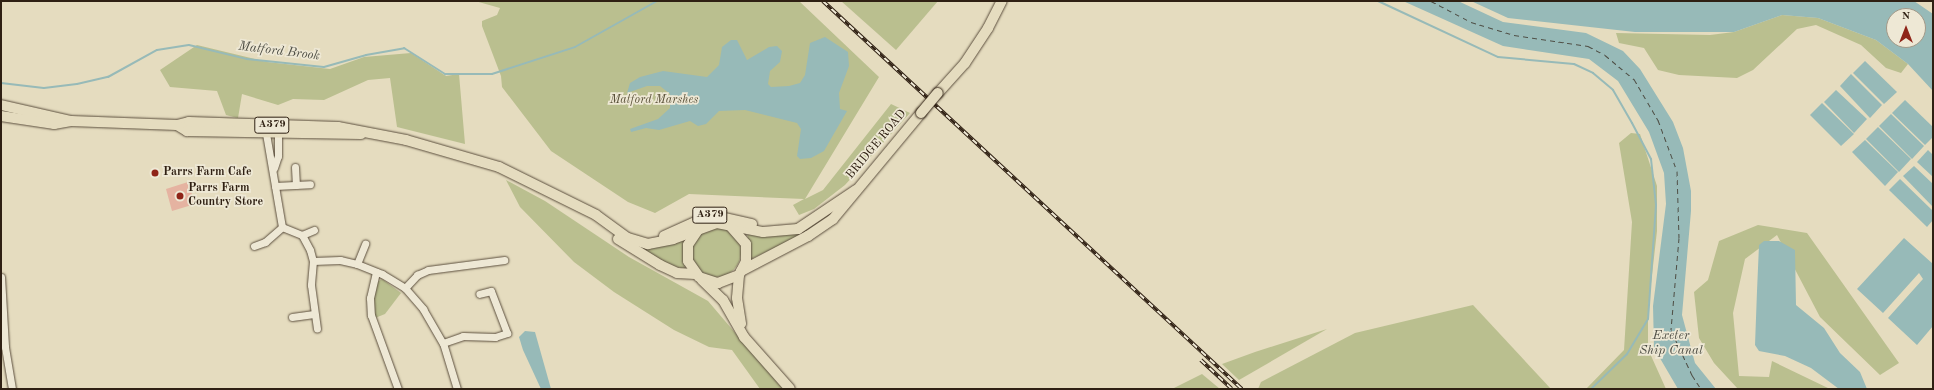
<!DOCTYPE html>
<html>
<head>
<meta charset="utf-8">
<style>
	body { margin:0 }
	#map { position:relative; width:1934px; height:390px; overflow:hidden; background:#e5dcbf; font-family:"Old Standard TT",serif }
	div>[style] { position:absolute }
	.green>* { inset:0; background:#babf8f }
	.round { border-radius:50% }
	.water>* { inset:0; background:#97bab8 }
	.stream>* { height:2px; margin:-1px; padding:0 1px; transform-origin:1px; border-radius:1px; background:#97bab8 }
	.ferry>* { height:1px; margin-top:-0.5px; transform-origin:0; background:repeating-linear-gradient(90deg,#4e4e45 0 5px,transparent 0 9px) }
	.building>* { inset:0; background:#e5b3a1 }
	.roads { filter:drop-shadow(0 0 1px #5c4f3e) drop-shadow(0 0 1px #5c4f3e) }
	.minor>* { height:7px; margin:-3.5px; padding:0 3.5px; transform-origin:3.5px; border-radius:3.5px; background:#eee8d5 }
	.primary>* { height:10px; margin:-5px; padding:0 5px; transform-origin:5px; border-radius:5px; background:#e5dcbf }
	.rail>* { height:3.5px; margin-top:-1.75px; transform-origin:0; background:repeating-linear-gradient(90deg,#eee8d5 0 6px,#2f2013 0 12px); box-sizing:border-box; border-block:1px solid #2f2013 }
	.bridges { filter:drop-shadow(0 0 1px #2f2013) drop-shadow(0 0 1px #2f2013) }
	.primary-bridge>* { height:10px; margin:-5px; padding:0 5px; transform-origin:5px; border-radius:5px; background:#e5dcbf }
	.dots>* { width:11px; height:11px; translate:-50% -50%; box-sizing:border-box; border:2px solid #eee8d5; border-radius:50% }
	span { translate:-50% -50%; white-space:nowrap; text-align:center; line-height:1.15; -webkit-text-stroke:3.5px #eee8d5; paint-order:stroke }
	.shield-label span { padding:1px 3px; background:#eee8d5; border:1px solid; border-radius:3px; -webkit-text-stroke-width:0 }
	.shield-label { font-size:11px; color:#2f2013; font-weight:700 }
	.park-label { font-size:12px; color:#595038; font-style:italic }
	.street-label { font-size:12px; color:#2f2013 }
	.poi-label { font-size:12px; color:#2f2013; font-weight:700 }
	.left { translate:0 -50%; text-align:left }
	.water-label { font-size:13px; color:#4e4e45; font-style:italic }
	.frame { position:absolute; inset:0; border:2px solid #2f2013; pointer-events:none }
	.north { position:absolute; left:1886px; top:8px; width:40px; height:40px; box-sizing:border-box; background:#eee8d5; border:1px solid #a29887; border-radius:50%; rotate:0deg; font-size:11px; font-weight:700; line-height:16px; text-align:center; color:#2f2013 }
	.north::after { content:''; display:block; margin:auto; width:14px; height:18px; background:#8f2418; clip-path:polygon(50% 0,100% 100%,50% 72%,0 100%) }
</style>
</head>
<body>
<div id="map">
	<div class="green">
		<div style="clip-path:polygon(475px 1px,799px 1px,879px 77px,805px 199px,823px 190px,891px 104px,910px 113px,845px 185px,814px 209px,799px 215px,793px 205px,804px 199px,689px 194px,655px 213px,628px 202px,551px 151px,502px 87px,501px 76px,482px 26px,482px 21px,497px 15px,500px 8px)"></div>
		<div style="clip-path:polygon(841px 1px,938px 1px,896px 50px)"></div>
		<div style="clip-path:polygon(1782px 15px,1818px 18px,1876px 40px,1908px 64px,1901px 73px,1886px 68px,1861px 45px,1816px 25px,1797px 29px,1753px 70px,1737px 78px,1679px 75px,1658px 70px,1644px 48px,1619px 43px,1616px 33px,1710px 35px,1734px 32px)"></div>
		<div style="clip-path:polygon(197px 45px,267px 62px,330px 69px,364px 57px,411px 53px,446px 76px,459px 74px,465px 144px,397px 127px,390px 78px,368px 80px,324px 100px,293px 99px,278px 105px,242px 94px,238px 118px,226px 115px,217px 91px,170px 87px,160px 70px)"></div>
		<div style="clip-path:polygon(1631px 133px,1640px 134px,1657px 186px,1657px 231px,1648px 310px,1648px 349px,1666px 389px,1586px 389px,1624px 350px,1632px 222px,1619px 143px)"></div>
		<div style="clip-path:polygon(506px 180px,545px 201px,629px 257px,708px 301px,783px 389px,760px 389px,732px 350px,709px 347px,674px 330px,614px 292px,574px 262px,520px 207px)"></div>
		<div style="clip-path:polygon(1758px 225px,1807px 233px,1899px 363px,1880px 375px,1820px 317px,1777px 235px,1745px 259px,1733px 313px,1739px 376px,1769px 377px,1772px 361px,1830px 389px,1738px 389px,1714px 363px,1699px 338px,1694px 292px,1708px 280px,1719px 241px)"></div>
		<div class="round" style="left:691px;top:227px;width:50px;height:50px"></div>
		<div style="clip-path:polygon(810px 227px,812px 230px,751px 259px,747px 232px)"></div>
		<div style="clip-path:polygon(686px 237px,683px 253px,685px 269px,669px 265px,640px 247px)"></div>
		<div style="clip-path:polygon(382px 279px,401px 293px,385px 314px,375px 318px,373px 297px,376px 283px)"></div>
		<div style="clip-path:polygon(1473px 305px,1551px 389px,1258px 389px,1261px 382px,1355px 333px)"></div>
		<div style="clip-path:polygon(1327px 329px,1239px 380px,1222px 364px,1255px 352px)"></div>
		<div style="clip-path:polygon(1202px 374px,1220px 389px,1172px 389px)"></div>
	</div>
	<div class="water">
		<div style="clip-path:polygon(1403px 1px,1458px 1px,1503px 22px,1586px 33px,1623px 51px,1640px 69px,1673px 122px,1683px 148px,1691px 191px,1691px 211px,1682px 315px,1695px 363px,1716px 389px,1678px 389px,1654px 348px,1653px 306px,1666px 204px,1664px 173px,1649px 132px,1618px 81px,1589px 59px,1503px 46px)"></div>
		<div style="clip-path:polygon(evenodd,1471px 1px,1914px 1px,1933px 14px,1933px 91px,1908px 64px,1876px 40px,1818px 18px,1782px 15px,1734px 32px,1635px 32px,1508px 18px,1471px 1px,1894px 16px,1918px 16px,1918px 40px,1894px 40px,1894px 16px)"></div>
		<div style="clip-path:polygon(825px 37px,848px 52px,849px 66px,839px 93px,840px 109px,847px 111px,824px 151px,811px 158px,800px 159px,797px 156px,801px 129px,797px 123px,745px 110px,719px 111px,706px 124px,698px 126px,690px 121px,659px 130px,646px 128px,631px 132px,630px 129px,658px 119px,670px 108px,670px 94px,660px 86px,647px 86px,627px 93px,630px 83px,640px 77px,663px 71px,707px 77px,719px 65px,722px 47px,731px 40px,737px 40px,747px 60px,769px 47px,777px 46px,782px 51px,780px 62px,770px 71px,768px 84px,771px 87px,789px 86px,800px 83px,805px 75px,810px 43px)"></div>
		<div style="clip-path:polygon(1865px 61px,1897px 92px,1884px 104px,1853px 73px)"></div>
		<div style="clip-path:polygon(1851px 74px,1882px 105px,1870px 118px,1840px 86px)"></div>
		<div style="clip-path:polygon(1836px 90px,1867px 119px,1854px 133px,1824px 102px)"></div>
		<div style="clip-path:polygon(1905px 100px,1933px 127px,1933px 137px,1925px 145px,1892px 113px)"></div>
		<div style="clip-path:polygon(1822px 103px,1854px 134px,1841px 146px,1810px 115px)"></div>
		<div style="clip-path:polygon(1891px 114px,1924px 146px,1912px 159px,1879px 126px)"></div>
		<div style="clip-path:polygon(1878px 127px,1911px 159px,1899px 172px,1866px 139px)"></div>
		<div style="clip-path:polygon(1865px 140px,1898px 172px,1885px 186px,1852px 152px)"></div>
		<div style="clip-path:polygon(1928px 150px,1933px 155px,1933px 177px,1917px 162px)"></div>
		<div style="clip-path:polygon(1914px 166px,1933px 184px,1933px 207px,1903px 176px)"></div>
		<div style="clip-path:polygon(1900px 179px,1933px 211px,1933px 220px,1927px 227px,1889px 190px)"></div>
		<div style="clip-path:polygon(1904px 238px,1933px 264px,1933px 326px,1917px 345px,1888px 318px,1923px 279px,1919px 273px,1883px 313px,1857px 289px)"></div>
		<div style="clip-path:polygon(1764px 241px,1779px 241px,1795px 250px,1796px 305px,1824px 328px,1840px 353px,1860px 372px,1867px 389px,1839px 389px,1811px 368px,1785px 356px,1759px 351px,1755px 345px,1757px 291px,1759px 245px)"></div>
		<div style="clip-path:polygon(525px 331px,535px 332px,551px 389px,541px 389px,523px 350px,519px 337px)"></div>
	</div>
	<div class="stream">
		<div style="left:1378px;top:1px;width:132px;rotate:25deg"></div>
		<div style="left:1498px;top:57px;width:76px;rotate:5.3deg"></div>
		<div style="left:1574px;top:64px;width:21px;rotate:25deg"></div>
		<div style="left:1593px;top:73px;width:26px;rotate:40deg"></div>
		<div style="left:1613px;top:90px;width:38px;rotate:60deg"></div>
		<div style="left:1632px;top:123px;width:41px;rotate:62.2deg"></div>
		<div style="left:1651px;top:159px;width:46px;rotate:83.8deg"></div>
		<div style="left:1656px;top:205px;width:114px;rotate:94deg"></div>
		<div style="left:1648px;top:319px;width:41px;rotate:121deg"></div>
		<div style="left:1627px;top:354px;width:50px;rotate:135.8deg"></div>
		<div style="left:1px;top:83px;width:43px;rotate:6.6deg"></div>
		<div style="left:44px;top:88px;width:33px;rotate:-7deg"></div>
		<div style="left:77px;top:84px;width:32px;rotate:-13deg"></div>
		<div style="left:108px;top:77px;width:56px;rotate:-28.9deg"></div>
		<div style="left:157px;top:50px;width:32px;rotate:-9deg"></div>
		<div style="left:189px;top:45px;width:60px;rotate:13.6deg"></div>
		<div style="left:247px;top:59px;width:77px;rotate:5.9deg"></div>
		<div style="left:324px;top:67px;width:44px;rotate:-15.9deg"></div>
		<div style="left:366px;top:55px;width:39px;rotate:-10deg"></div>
		<div style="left:404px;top:48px;width:49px;rotate:32.4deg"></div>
		<div style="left:445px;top:74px;width:47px"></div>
		<div style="left:492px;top:74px;width:87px;rotate:-18deg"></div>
		<div style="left:575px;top:47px;width:94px;rotate:-29.3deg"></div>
	</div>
	<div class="ferry">
		<div style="left:1431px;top:1px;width:45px;rotate:27.7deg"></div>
		<div style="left:1471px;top:22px;width:45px;rotate:16.8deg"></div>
		<div style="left:1514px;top:35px;width:75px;rotate:8.5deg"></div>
		<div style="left:1588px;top:46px;width:19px;rotate:28deg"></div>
		<div style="left:1605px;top:55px;width:38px;rotate:40deg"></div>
		<div style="left:1634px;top:79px;width:48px;rotate:59.7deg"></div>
		<div style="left:1658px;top:120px;width:54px;rotate:69.6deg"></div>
		<div style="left:1677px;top:171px;width:67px;rotate:88.3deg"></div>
		<div style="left:1679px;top:238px;width:92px;rotate:95deg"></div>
		<div style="left:1671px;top:330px;width:50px;rotate:65deg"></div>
		<div style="left:1692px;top:375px;width:17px;rotate:57deg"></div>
	</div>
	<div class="building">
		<div style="clip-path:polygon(188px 182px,195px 204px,172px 211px,166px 189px)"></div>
	</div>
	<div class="roads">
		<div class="minor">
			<div style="left:295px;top:167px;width:18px;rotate:87deg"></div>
			<div style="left:274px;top:168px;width:13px;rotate:-72deg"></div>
			<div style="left:278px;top:156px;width:27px;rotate:-90deg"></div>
			<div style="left:275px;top:186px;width:35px;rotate:-3deg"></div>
			<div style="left:282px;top:227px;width:22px;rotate:22deg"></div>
			<div style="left:302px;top:235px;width:17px;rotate:62deg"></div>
			<div style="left:310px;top:250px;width:11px;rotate:75deg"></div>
			<div style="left:313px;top:261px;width:24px;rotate:95deg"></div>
			<div style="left:311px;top:285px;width:44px;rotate:82.2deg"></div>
			<div style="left:302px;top:235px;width:13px;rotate:-23deg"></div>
			<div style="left:254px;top:246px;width:12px;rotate:-20deg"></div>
			<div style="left:265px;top:242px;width:23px;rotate:-41deg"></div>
			<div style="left:282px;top:227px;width:100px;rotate:-99.7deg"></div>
			<div style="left:313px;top:261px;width:27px;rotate:-2deg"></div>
			<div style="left:340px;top:260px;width:17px;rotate:13deg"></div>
			<div style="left:357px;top:264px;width:27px;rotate:22deg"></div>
			<div style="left:382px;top:274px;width:27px;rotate:31deg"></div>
			<div style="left:405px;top:288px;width:28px;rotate:49deg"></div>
			<div style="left:423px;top:309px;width:39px;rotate:60deg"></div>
			<div style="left:443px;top:343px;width:48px;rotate:73.1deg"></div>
			<div style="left:357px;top:264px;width:22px;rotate:-68deg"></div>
			<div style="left:376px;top:272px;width:27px;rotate:103deg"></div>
			<div style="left:370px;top:298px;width:17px;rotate:87deg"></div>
			<div style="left:371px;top:315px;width:79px;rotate:70deg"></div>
			<div style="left:1px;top:277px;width:70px;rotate:86.7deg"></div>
			<div style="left:5px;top:347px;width:43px;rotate:80.5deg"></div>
			<div style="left:405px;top:288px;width:18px;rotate:-47deg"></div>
			<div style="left:417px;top:275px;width:12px;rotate:-24deg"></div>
			<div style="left:428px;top:270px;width:77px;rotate:-7.5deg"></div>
			<div style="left:292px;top:317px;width:22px;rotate:-8deg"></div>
			<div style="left:443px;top:343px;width:21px;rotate:-19deg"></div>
			<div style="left:463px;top:336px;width:32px;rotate:2deg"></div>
			<div style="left:495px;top:337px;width:13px;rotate:-18deg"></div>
			<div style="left:507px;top:333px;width:45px;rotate:-110.9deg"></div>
			<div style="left:491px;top:291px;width:12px;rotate:166deg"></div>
		</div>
		<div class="primary">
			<div style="left:938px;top:93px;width:40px;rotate:-48deg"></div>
			<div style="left:965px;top:63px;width:42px;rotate:-56.7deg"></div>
			<div style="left:988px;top:28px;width:30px;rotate:-63deg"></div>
			<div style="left:1px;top:105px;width:72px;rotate:12.9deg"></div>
			<div style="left:1px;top:116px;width:54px;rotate:8.6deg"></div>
			<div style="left:54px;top:124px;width:17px;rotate:-10deg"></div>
			<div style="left:71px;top:121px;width:106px;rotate:2.2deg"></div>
			<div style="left:177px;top:125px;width:12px;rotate:-14deg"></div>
			<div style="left:189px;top:122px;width:149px;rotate:1.9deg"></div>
			<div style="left:338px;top:127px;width:69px;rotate:10.8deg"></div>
			<div style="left:406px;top:140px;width:97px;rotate:16.2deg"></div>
			<div style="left:499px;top:167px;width:108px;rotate:26.3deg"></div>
			<div style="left:596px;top:215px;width:39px;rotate:36deg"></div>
			<div style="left:628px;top:238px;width:21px;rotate:17deg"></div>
			<div style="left:648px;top:244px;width:25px;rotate:-11deg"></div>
			<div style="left:673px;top:239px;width:47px;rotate:-20deg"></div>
			<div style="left:717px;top:223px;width:47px;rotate:11.1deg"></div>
			<div style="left:763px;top:232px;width:35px;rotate:-5deg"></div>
			<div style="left:798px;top:229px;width:70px;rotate:-33.9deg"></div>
			<div style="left:177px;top:125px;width:12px;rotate:31deg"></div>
			<div style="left:187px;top:131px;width:174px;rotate:1deg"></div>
			<div style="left:698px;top:230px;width:18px;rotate:124deg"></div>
			<div style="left:688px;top:245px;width:16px;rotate:90deg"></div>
			<div style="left:688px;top:261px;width:19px;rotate:55deg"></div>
			<div style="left:699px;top:277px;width:20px;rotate:18deg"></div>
			<div style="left:718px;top:283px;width:22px;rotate:-21deg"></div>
			<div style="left:739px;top:275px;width:16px;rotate:-63deg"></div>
			<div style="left:746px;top:261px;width:17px;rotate:-90deg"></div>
			<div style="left:746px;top:244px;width:23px;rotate:-131deg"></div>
			<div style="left:664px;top:236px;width:51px;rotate:-24.1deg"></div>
			<div style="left:711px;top:215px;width:42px;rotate:12.4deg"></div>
			<div style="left:618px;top:239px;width:49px;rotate:31.8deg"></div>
			<div style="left:660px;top:265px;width:19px;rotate:25deg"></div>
			<div style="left:677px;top:273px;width:18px;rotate:3deg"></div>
			<div style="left:741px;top:271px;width:76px;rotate:-27.6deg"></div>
			<div style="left:808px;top:236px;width:30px;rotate:-34deg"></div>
			<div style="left:833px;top:219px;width:138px;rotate:-50.3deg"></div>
			<div style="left:739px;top:275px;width:23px;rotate:95deg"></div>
			<div style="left:737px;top:298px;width:26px;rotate:81deg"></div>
			<div style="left:702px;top:280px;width:29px;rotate:44deg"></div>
			<div style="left:723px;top:300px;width:43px;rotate:60.4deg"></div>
			<div style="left:744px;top:337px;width:69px;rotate:48.5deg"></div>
		</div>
	</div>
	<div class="rail">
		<div style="left:823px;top:1px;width:571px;rotate:42.8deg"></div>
		<div style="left:1201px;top:360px;width:42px;rotate:43.1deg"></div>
	</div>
	<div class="bridges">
		<div class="primary-bridge">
			<div style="left:921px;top:113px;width:26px;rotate:-50deg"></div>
		</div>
	</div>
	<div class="dots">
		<div style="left:155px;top:173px;background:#8f2418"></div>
		<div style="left:180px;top:196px;background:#8f2418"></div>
	</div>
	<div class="shield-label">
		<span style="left:272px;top:125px">A379</span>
		<span style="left:710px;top:215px">A379</span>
	</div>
	<div class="park-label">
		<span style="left:654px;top:101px">Matford Marshes</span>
	</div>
	<div class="street-label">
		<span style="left:877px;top:145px;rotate:-50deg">BRIDGE ROAD</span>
	</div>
	<div class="poi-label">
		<span class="left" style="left:163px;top:173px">Parrs Farm Cafe</span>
		<span class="left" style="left:188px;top:196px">Parrs Farm<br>Country Store</span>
	</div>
	<div class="water-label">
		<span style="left:279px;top:52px;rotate:7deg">Matford Brook</span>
		<span style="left:1671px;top:344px">Exeter<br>Ship Canal</span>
	</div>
	<div class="frame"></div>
	<div class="north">N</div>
</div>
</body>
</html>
